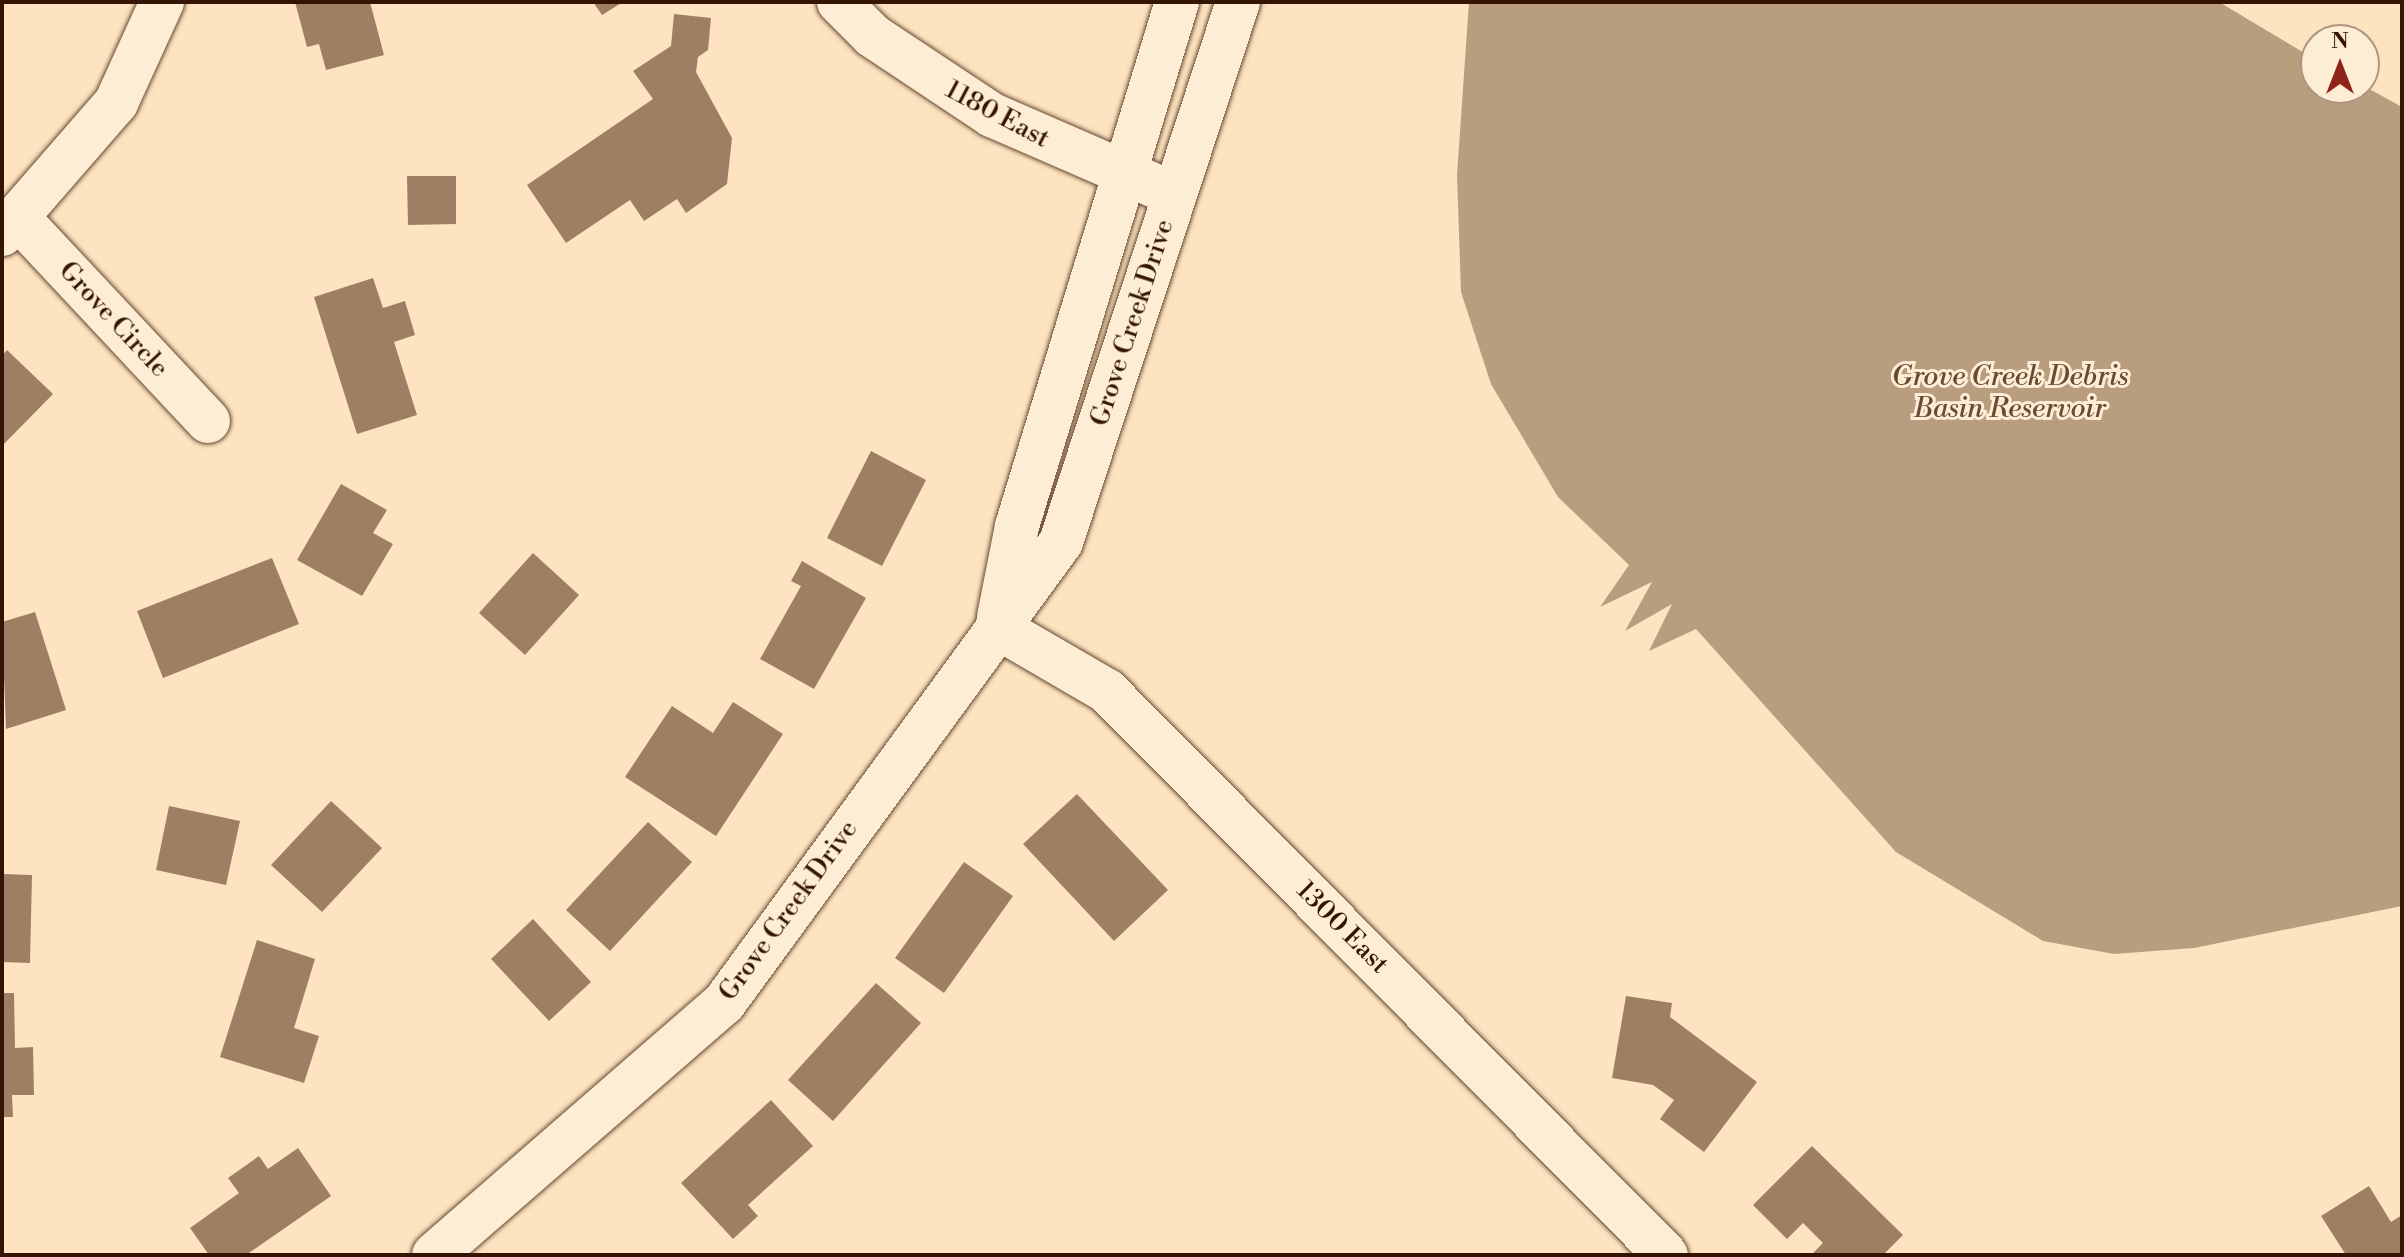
<!DOCTYPE html>
<html>
<head>
<meta charset="utf-8">
<style>
	body { margin:0 }
	#map { position:relative; width:2404px; height:1257px; overflow:hidden; background:#fde3bf; font-family:"Libre Bodoni",serif }
	div>[style] { position:absolute }
	.water>* { inset:0; background:#b99d7f }
	.building>* { inset:0; background:#9d8064 }
	.roads { filter:drop-shadow(0 0 2px #664831) drop-shadow(0 0 2px #664831) }
	.minor>* { height:44px; margin:-22px; padding:0 22px; transform-origin:22px; border-radius:22px; background:#feedd5 }
	span { translate:-50% -50%; white-space:nowrap; text-align:center; line-height:1.15; -webkit-text-stroke:6px #feedd5; paint-order:stroke }
	.street-label { font-size:26px; color:#341402 }
	.water-label { font-size:28px; color:#694b34; font-style:italic }
	.frame { position:absolute; inset:0; border:4px solid #341402; pointer-events:none }
	.north { position:absolute; left:2300px; top:24px; width:80px; height:80px; box-sizing:border-box; background:#feedd5; border:2px solid #ad9681; border-radius:50%; rotate:0deg; font-size:22px; font-weight:700; line-height:32px; text-align:center; color:#341402 }
	.north::after { content:''; display:block; margin:auto; width:28px; height:36px; background:#8f2418; clip-path:polygon(50% 0,100% 100%,50% 72%,0 100%) }
</style>
</head>
<body>
<div id="map">
	<div class="water">
		<div style="clip-path:polygon(1469px 2px,2219px 2px,2316px 60px,2316px 88px,2364px 86px,2402px 107px,2402px 906px,2194px 948px,2114px 954px,2043px 941px,1896px 852px,1696px 629px,1649px 651px,1672px 604px,1625px 631px,1652px 582px,1600px 607px,1629px 565px,1558px 497px,1491px 384px,1461px 292px,1457px 175px)"></div>
	</div>
	<div class="building">
		<div style="clip-path:polygon(295px 2px,370px 2px,384px 55px,326px 70px,319px 44px,307px 47px)"></div>
		<div style="clip-path:polygon(593px 2px,623px 2px,602px 15px)"></div>
		<div style="clip-path:polygon(674px 14px,711px 18px,708px 50px,698px 57px,696px 72px,732px 138px,727px 184px,686px 213px,677px 199px,644px 221px,630px 200px,566px 243px,527px 185px,653px 99px,633px 71px,671px 46px)"></div>
		<div style="clip-path:polygon(407px 176px,456px 176px,456px 224px,408px 225px)"></div>
		<div style="clip-path:polygon(373px 278px,383px 308px,405px 301px,415px 335px,394px 342px,417px 415px,357px 434px,314px 297px)"></div>
		<div style="clip-path:polygon(7px 350px,53px 394px,2px 446px,2px 356px)"></div>
		<div style="clip-path:polygon(871px 451px,926px 480px,882px 566px,827px 538px)"></div>
		<div style="clip-path:polygon(341px 484px,387px 510px,373px 533px,393px 544px,362px 596px,297px 560px)"></div>
		<div style="clip-path:polygon(533px 553px,579px 595px,525px 655px,479px 613px)"></div>
		<div style="clip-path:polygon(272px 558px,299px 624px,163px 678px,137px 611px)"></div>
		<div style="clip-path:polygon(802px 561px,866px 598px,814px 689px,760px 659px,801px 586px,791px 581px)"></div>
		<div style="clip-path:polygon(35px 612px,66px 710px,6px 729px,2px 622px)"></div>
		<div style="clip-path:polygon(733px 702px,783px 734px,716px 836px,625px 777px,672px 706px,713px 733px)"></div>
		<div style="clip-path:polygon(1077px 794px,1168px 890px,1114px 941px,1023px 844px)"></div>
		<div style="clip-path:polygon(331px 801px,382px 848px,322px 912px,271px 865px)"></div>
		<div style="clip-path:polygon(169px 806px,240px 821px,226px 885px,156px 870px)"></div>
		<div style="clip-path:polygon(648px 822px,692px 862px,610px 951px,566px 910px)"></div>
		<div style="clip-path:polygon(964px 862px,1013px 896px,944px 993px,895px 958px)"></div>
		<div style="clip-path:polygon(2px 874px,32px 875px,30px 963px,2px 962px)"></div>
		<div style="clip-path:polygon(533px 919px,591px 982px,549px 1021px,491px 959px)"></div>
		<div style="clip-path:polygon(257px 940px,315px 959px,294px 1028px,319px 1036px,304px 1083px,220px 1057px)"></div>
		<div style="clip-path:polygon(876px 983px,921px 1023px,833px 1121px,788px 1080px)"></div>
		<div style="clip-path:polygon(2px 993px,14px 993px,15px 1048px,33px 1047px,34px 1095px,12px 1095px,13px 1117px,2px 1117px)"></div>
		<div style="clip-path:polygon(1626px 996px,1672px 1003px,1670px 1017px,1757px 1082px,1704px 1152px,1660px 1119px,1674px 1100px,1653px 1085px,1612px 1078px)"></div>
		<div style="clip-path:polygon(771px 1100px,813px 1146px,748px 1205px,758px 1216px,733px 1239px,681px 1183px)"></div>
		<div style="clip-path:polygon(1812px 1146px,1903px 1235px,1883px 1255px,1811px 1255px,1823px 1243px,1803px 1223px,1787px 1239px,1753px 1205px)"></div>
		<div style="clip-path:polygon(298px 1148px,331px 1196px,246px 1255px,209px 1255px,190px 1228px,239px 1193px,228px 1178px,259px 1156px,268px 1169px)"></div>
		<div style="clip-path:polygon(2369px 1186px,2391px 1222px,2402px 1215px,2402px 1255px,2346px 1255px,2321px 1216px)"></div>
	</div>
	<div class="roads">
		<div class="minor">
			<div style="left:839px;top:2px;width:48px;rotate:45deg"></div>
			<div style="left:873px;top:36px;width:143px;rotate:33.6deg"></div>
			<div style="left:992px;top:115px;width:178px;rotate:23.5deg"></div>
			<div style="left:18px;top:218px;width:278px;rotate:46.9deg"></div>
			<div style="left:2px;top:234px;width:174px;rotate:-49deg"></div>
			<div style="left:116px;top:103px;width:111px;rotate:-65.5deg"></div>
			<div style="left:999px;top:617px;width:93px;rotate:-78.8deg"></div>
			<div style="left:1017px;top:526px;width:548px;rotate:-73.02deg"></div>
			<div style="left:997px;top:627px;width:127px;rotate:30.2deg"></div>
			<div style="left:1107px;top:691px;width:794px;rotate:45.26deg"></div>
			<div style="left:434px;top:1255px;width:384px;rotate:-41deg"></div>
			<div style="left:724px;top:1003px;width:571px;rotate:-53.83deg"></div>
			<div style="left:1061px;top:542px;width:568px;rotate:-71.85deg"></div>
		</div>
	</div>
	<div class="street-label">
		<span style="left:997px;top:115px;rotate:28deg">1180 East</span>
		<span style="left:113px;top:320px;rotate:47deg">Grove Circle</span>
		<span style="left:1133px;top:323px;rotate:-72deg">Grove Creek Drive</span>
		<span style="left:789px;top:911px;rotate:-54deg">Grove Creek Drive</span>
		<span style="left:1342px;top:928px;rotate:45deg">1300 East</span>
	</div>
	<div class="water-label">
		<span style="left:2010px;top:393px">Grove Creek Debris<br>Basin Reservoir</span>
	</div>
	<div class="frame"></div>
	<div class="north">N</div>
</div>
</body>
</html>
